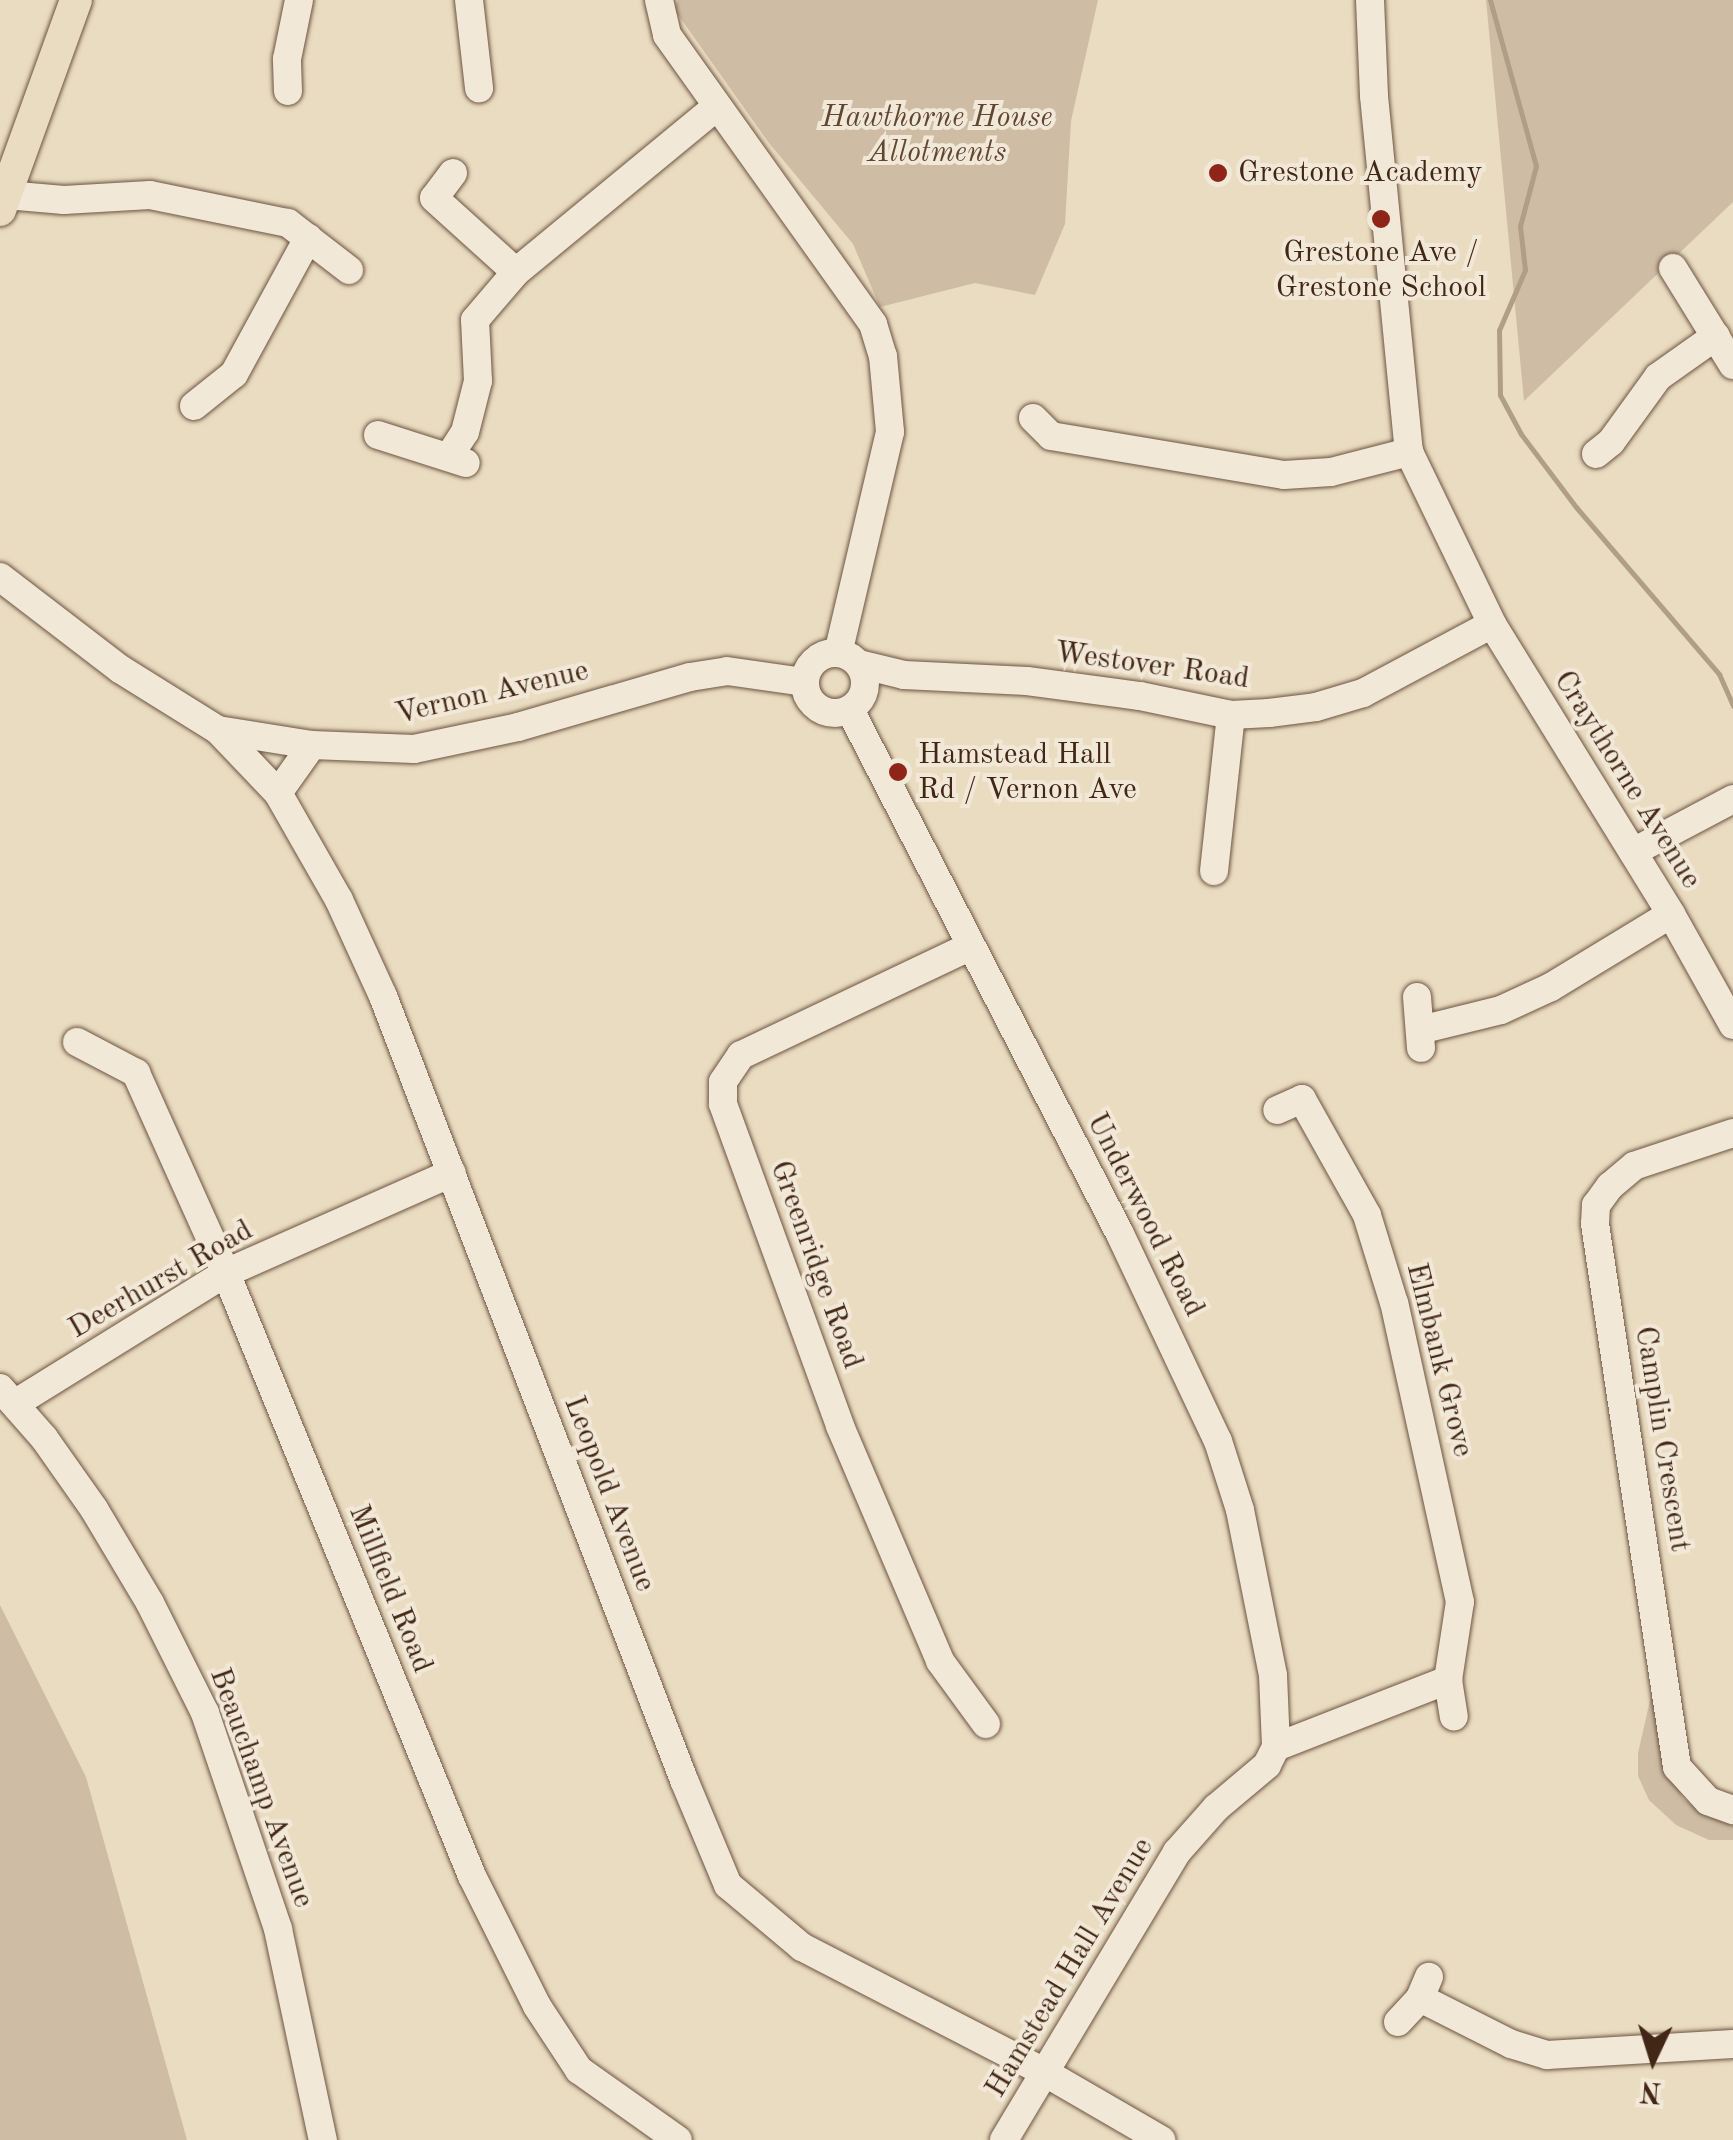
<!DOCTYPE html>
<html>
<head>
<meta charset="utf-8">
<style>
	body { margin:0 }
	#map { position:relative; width:1733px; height:2140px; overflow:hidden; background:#eadcc1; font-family:"Old Standard TT",serif }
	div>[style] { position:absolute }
	.green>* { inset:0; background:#cebda4 }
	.stream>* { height:5px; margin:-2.5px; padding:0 2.5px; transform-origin:2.5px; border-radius:2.5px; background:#b19e87 }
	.roads { filter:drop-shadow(0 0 2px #6d5441) drop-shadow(0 0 2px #6d5441) }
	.minor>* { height:28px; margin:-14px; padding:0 14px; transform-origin:14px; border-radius:14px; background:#f1e8d7 }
	.minor>.ring { margin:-14px; padding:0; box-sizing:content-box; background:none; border:28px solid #f1e8d7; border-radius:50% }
	.major>* { height:32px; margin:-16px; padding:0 16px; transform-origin:16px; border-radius:16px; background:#eadcc1 }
	.dots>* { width:28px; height:28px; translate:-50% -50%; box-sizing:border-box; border:5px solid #f1e8d7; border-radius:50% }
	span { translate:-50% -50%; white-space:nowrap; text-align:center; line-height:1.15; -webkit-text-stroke:8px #f1e8d7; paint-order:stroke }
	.park-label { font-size:30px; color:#5f4532; font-style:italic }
	.poi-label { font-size:30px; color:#432716 }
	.left { translate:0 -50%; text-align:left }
	.street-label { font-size:30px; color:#432716 }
	.north { position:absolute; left:1603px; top:2010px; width:100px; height:100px; -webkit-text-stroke:8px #f1e8d7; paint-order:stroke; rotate:184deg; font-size:28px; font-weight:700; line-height:40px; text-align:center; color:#432716 }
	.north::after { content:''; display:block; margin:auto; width:35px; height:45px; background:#432716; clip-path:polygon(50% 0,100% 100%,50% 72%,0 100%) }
</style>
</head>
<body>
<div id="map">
	<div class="green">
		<div style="clip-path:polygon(678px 0,1098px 0,1071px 121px,1065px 224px,1035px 295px,975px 283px,880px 307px,853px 244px,769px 143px,674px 9px)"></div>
		<div style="clip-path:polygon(1486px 0,1733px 0,1733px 202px,1524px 401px)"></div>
		<div style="clip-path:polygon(0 1605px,86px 1777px,187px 2140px,0 2140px)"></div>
		<div style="clip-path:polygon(1654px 1683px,1666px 1756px,1682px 1798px,1707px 1817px,1733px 1823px,1733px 1840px,1709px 1840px,1676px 1825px,1649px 1800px,1638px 1776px,1638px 1753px)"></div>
	</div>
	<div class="stream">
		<div style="left:1490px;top:0;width:172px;rotate:74.5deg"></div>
		<div style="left:1536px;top:166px;width:62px;rotate:104.9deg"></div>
		<div style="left:1520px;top:226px;width:44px;rotate:83.5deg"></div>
		<div style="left:1525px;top:270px;width:65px;rotate:113.4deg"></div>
		<div style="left:1499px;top:330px;width:65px;rotate:89.1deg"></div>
		<div style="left:1500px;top:395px;width:44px;rotate:61.7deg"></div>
		<div style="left:1521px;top:434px;width:91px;rotate:53deg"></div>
		<div style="left:1576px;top:507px;width:220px;rotate:49.4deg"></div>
		<div style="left:1719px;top:674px;width:35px;rotate:66deg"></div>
	</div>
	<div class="roads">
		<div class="minor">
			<div style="left:469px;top:0;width:89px;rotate:83.5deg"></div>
			<div style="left:659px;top:0;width:36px;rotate:77deg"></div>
			<div style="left:667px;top:35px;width:355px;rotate:54.5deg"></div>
			<div style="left:873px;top:324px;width:34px;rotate:73deg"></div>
			<div style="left:883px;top:356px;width:76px;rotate:84.7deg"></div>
			<div style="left:890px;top:432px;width:227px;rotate:103.2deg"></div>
			<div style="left:1370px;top:0;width:96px;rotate:87.6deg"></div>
			<div style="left:1374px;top:96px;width:358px;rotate:84.4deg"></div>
			<div style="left:1409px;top:452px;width:191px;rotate:64.2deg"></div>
			<div style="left:1492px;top:624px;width:341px;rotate:58.3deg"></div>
			<div style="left:1671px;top:914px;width:127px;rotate:60.8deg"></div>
			<div style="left:288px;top:91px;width:32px;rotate:-92deg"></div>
			<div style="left:287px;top:59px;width:60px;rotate:-78.5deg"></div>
			<div style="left:453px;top:173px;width:31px;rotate:127deg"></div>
			<div style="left:434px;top:198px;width:110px;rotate:42.1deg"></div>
			<div style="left:6px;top:195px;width:58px;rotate:4.9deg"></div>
			<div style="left:64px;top:200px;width:86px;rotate:-3.3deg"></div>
			<div style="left:150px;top:195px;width:141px;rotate:11.5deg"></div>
			<div style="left:288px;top:223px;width:77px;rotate:37.6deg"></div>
			<div style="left:1673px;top:268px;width:114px;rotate:58.3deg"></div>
			<div style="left:194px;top:406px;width:51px;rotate:-38.7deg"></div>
			<div style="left:234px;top:374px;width:155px;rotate:-61.4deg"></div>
			<div style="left:1033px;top:418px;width:25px;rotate:45deg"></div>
			<div style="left:1051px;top:436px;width:236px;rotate:9.5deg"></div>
			<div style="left:1284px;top:475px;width:47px;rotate:-3.7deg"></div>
			<div style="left:1331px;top:472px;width:81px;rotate:-14.4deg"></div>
			<div style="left:378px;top:435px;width:92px;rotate:17.7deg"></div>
			<div style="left:1596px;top:454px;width:19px;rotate:-39deg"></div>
			<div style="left:1611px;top:442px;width:80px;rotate:-54.1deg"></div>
			<div style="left:1658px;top:377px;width:71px;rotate:-35.3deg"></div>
			<div style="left:450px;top:455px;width:27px;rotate:-57deg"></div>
			<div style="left:465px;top:432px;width:53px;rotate:-75.7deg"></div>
			<div style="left:478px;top:381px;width:61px;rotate:-92.8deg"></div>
			<div style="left:475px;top:320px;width:63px;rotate:-49.5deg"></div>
			<div style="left:516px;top:272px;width:259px;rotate:-39.5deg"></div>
			<div style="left:0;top:577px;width:151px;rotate:37.5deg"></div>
			<div style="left:120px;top:669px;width:115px;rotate:31.9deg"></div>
			<div style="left:218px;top:730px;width:95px;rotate:9.1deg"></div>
			<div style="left:312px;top:745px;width:102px;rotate:2.2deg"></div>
			<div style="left:414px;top:749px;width:106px;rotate:-11.9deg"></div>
			<div style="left:518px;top:727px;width:179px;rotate:-16.2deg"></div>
			<div style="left:690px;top:677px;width:37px;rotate:-9deg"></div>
			<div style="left:727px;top:671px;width:78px;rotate:8.1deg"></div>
			<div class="ring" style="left:805px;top:653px;width:32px;height:32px"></div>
			<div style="left:859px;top:664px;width:46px;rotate:13.7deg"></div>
			<div style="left:904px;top:675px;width:123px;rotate:2.8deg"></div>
			<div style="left:1027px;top:681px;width:114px;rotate:7.6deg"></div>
			<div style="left:1140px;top:696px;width:93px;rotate:11.8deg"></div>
			<div style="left:1231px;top:715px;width:38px;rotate:-3deg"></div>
			<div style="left:1269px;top:713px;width:47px;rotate:-7.3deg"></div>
			<div style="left:1316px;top:707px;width:49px;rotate:-16.6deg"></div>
			<div style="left:1363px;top:693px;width:146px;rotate:-28.1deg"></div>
			<div style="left:850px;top:710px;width:589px;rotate:62.74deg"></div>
			<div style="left:1120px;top:1234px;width:229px;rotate:64.7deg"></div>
			<div style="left:1218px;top:1441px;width:72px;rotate:72.3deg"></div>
			<div style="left:1240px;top:1510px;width:168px;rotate:78.7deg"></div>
			<div style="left:1273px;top:1675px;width:72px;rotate:87.6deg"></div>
			<div style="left:1276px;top:1747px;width:20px;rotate:117deg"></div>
			<div style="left:1267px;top:1765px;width:67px;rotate:139.9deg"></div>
			<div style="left:1216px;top:1808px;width:59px;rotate:131.6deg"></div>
			<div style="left:1177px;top:1852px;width:336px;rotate:121deg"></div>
			<div style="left:218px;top:730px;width:87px;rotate:46.4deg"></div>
			<div style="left:278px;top:793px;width:123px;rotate:60.3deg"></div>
			<div style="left:339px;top:900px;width:106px;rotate:65.4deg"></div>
			<div style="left:383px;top:996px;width:840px;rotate:69deg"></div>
			<div style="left:684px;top:1780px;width:114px;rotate:67.3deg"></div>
			<div style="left:728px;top:1885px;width:97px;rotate:40deg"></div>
			<div style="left:802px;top:1947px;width:270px;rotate:27.3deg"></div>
			<div style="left:1042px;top:2071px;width:138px;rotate:30.1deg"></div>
			<div style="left:278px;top:793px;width:59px;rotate:-54.7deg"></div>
			<div style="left:1633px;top:852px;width:113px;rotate:-27.9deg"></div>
			<div style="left:1214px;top:871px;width:157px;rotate:-83.8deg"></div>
			<div style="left:971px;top:946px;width:255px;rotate:154.6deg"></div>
			<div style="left:741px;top:1055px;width:32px;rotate:124deg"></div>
			<div style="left:723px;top:1082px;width:22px;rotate:90deg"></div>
			<div style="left:723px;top:1104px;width:343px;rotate:70deg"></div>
			<div style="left:840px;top:1426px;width:255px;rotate:66.9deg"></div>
			<div style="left:940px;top:1661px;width:78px;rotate:53.9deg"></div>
			<div style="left:1417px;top:997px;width:51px;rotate:85.5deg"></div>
			<div style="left:1420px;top:1030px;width:83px;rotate:-13.9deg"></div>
			<div style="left:1501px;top:1010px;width:55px;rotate:-24.7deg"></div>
			<div style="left:1551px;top:987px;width:140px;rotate:-31.3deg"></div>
			<div style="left:77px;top:1042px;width:67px;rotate:27.7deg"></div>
			<div style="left:136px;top:1073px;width:219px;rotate:65.8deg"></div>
			<div style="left:226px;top:1273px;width:651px;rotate:67.81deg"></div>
			<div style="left:472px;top:1876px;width:145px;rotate:63.4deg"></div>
			<div style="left:537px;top:2006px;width:77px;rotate:56.7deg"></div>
			<div style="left:579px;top:2070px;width:121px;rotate:35.3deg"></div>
			<div style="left:1733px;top:1133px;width:104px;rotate:161.6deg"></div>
			<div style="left:1634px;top:1166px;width:31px;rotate:140deg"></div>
			<div style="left:1610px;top:1186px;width:24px;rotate:126deg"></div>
			<div style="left:1596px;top:1205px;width:19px;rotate:93deg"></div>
			<div style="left:1595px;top:1224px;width:549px;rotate:81.41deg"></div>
			<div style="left:1677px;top:1767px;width:46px;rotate:47.6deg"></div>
			<div style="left:1708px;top:1801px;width:27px;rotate:20deg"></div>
			<div style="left:0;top:1388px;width:67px;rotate:48.7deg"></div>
			<div style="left:44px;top:1438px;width:87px;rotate:54.8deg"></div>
			<div style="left:94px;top:1509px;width:109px;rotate:59.2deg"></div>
			<div style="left:150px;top:1603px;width:123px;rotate:63.4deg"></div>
			<div style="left:205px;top:1713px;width:228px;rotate:71.3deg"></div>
			<div style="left:278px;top:1929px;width:216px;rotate:78deg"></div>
			<div style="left:16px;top:1403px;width:247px;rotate:-31.8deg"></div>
			<div style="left:226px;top:1273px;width:247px;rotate:-23.9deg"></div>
			<div style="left:1448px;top:1680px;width:37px;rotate:81deg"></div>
			<div style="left:1276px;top:1747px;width:185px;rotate:-21.3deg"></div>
			<div style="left:1448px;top:1680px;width:79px;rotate:-81.3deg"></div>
			<div style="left:1460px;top:1602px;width:306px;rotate:-102.4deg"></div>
			<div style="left:1394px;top:1303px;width:92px;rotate:-107.1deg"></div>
			<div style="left:1367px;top:1215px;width:133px;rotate:-119.3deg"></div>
			<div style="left:1302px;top:1099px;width:27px;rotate:156deg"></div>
			<div style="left:1420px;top:1998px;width:102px;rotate:26.8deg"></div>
			<div style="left:1511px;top:2044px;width:38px;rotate:17deg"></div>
			<div style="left:1547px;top:2055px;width:186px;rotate:-3.4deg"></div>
			<div style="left:1398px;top:2022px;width:33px;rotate:-47deg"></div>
			<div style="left:1420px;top:1998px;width:23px;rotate:-67deg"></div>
		</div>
		<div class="major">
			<div style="left:0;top:210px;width:223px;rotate:-70.1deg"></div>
		</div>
	</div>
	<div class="dots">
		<div style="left:1218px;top:173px;background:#8f2418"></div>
		<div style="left:1381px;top:219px;background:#8f2418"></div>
		<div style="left:898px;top:772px;background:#8f2418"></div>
	</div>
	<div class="park-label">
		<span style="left:937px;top:135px">Hawthorne House<br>Allotments</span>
	</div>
	<div class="poi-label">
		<span class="left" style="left:1238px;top:173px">Grestone Academy</span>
		<span style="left:1381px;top:270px">Grestone Ave /<br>Grestone School</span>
		<span class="left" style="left:918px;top:772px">Hamstead Hall<br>Rd / Vernon Ave</span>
	</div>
	<div class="street-label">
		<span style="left:1152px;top:666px;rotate:8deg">Westover Road</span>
		<span style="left:492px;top:693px;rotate:-13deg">Vernon Avenue</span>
		<span style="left:1627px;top:780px;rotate:58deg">Craythorne Avenue</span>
		<span style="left:1145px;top:1215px;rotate:63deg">Underwood Road</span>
		<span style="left:816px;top:1265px;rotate:70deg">Greenridge Road</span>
		<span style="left:161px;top:1280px;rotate:-30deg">Deerhurst Road</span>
		<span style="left:1439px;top:1360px;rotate:76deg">Elmbank Grove</span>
		<span style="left:1662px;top:1439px;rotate:81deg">Camplin Crescent</span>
		<span style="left:609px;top:1494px;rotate:69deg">Leopold Avenue</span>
		<span style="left:390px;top:1589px;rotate:68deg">Millfield Road</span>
		<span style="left:261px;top:1788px;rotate:70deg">Beauchamp Avenue</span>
		<span style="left:1070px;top:1968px;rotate:-59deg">Hamstead Hall Avenue</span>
	</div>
	<div class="north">N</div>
</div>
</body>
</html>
